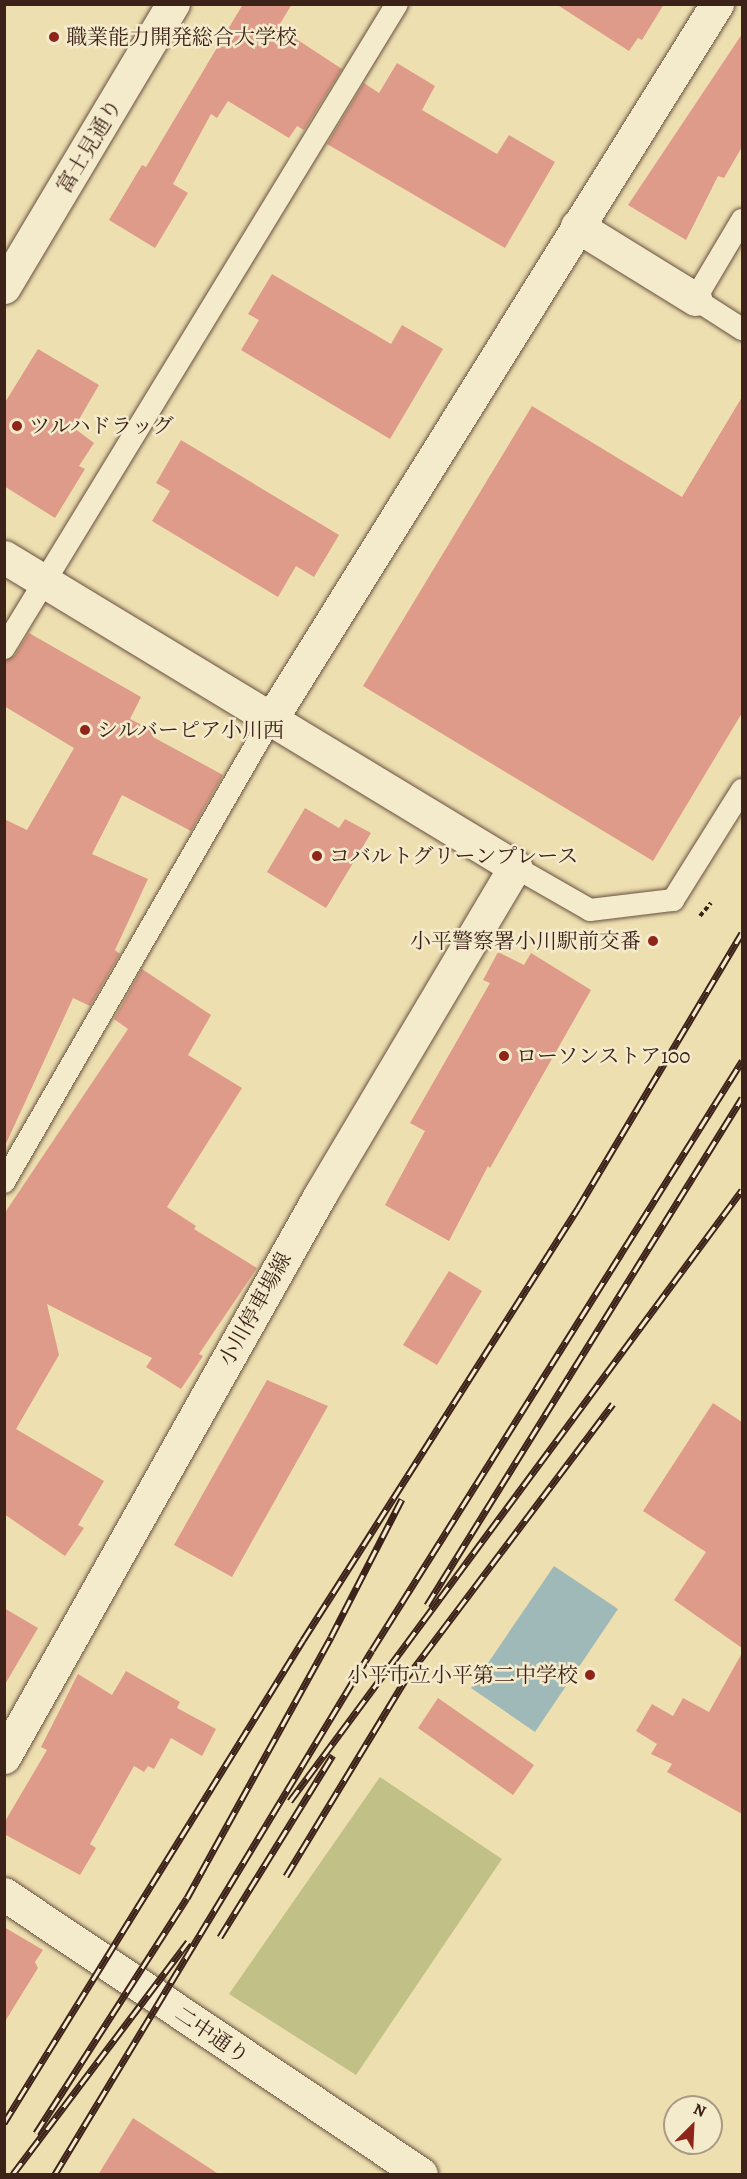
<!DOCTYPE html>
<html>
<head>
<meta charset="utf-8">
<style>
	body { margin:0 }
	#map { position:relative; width:747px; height:2179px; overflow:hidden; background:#eedfb1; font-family:Alegreya,"Noto Serif JP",serif }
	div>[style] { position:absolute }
	.green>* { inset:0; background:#c0c087 }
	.water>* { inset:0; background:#9fb9b8 }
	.building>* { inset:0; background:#df9b89 }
	.path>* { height:4px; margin-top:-2px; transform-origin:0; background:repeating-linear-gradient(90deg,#3c2219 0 4.5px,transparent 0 7.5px) }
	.roads { filter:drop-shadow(0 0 2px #68513f) drop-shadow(0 0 2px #68513f) }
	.lane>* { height:22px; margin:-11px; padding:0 11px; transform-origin:11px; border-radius:11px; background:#f4eacc }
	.street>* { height:33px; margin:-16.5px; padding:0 16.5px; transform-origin:16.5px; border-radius:16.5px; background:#f4eacc }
	.secondary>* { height:33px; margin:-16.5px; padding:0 16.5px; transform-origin:16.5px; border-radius:16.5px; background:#f4eacc }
	.rail>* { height:7px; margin-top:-3.5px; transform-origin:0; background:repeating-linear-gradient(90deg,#f4eacc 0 14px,#3c2219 0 28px); box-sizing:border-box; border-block:2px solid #3c2219 }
	.dots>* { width:16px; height:16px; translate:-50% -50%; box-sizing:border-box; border:3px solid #f4eacc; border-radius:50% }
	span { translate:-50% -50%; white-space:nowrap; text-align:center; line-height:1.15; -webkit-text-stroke:5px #f4eacc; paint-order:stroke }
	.poi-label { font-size:21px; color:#3c2219 }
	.left { translate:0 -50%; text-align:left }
	.right { translate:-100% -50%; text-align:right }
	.street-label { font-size:21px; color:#3c2219 }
	.frame { position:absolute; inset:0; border:6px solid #3c2219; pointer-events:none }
	.north { position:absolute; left:663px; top:2095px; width:60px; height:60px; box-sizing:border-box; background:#f4eacc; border:2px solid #aa9a84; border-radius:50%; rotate:24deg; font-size:16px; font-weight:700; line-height:24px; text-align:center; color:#3c2219 }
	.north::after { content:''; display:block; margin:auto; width:21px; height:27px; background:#8f2418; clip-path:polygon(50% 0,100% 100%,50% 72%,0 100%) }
</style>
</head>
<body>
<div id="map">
	<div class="green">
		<div style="clip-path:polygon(380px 1777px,502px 1859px,356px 2075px,229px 1994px)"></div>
	</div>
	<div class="water">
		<div style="clip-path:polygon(554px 1566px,618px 1609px,535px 1732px,471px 1688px)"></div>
	</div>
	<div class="building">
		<div style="clip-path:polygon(243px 4px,292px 4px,278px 27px,342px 69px,304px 130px,297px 126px,289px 138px,228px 101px,217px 118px,211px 114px,173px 184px,188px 193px,155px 248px,109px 220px,142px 165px,146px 167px)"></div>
		<div style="clip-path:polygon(556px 4px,664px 4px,642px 40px,638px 38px,629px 51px)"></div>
		<div style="clip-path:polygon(742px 34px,742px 147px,724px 178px,718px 176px,686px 240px,628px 205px)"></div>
		<div style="clip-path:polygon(397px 63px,435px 86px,422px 110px,497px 154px,509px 135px,555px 162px,505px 248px,327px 144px,364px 83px,379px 93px)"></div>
		<div style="clip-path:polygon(272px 274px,391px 344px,402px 325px,443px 349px,390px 439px,241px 350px,259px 320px,248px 314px)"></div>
		<div style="clip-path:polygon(38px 349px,99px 385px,74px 428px,94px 443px,79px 466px,85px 469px,55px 518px,4px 486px,4px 404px)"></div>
		<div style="clip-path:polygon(742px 397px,742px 713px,653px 861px,363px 686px,532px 406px,682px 497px)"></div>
		<div style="clip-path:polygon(181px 440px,339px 535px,314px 577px,296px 566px,278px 597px,152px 521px,170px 491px,156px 483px)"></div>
		<div style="clip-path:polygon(29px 633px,141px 697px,130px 719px,156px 732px,153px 737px,223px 775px,191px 831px,122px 795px,92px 854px,148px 879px,115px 950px,120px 954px,90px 1006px,73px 998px,4px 1148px,4px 819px,27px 830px,74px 748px,4px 706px,4px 661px,15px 655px)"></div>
		<div style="clip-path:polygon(305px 808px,339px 828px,345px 819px,371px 833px,326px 908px,267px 872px)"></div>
		<div style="clip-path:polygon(498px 952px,524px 965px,531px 953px,591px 990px,490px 1168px,488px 1166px,449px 1241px,385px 1205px,425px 1131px,410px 1123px,490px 983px,483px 980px)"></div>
		<div style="clip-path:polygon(142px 969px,211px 1015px,188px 1055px,242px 1088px,167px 1207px,196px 1226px,194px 1229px,257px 1268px,199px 1354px,203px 1356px,181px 1389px,146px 1367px,152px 1358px,47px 1304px,59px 1355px,16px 1429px,104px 1481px,78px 1525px,84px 1528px,65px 1556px,4px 1514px,4px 1214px,128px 1029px,114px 1019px)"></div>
		<div style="clip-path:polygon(449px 1271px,482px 1291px,437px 1365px,403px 1345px)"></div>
		<div style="clip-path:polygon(267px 1380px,328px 1406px,232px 1577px,174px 1545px)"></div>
		<div style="clip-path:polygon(713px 1403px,742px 1422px,742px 1648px,674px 1600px,706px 1552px,643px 1511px)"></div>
		<div style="clip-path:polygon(4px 1608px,38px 1628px,4px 1686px)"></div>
		<div style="clip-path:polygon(742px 1653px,742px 1814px,667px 1772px,672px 1764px,651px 1754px,657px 1744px,636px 1731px,652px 1704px,673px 1716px,683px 1698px,709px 1712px)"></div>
		<div style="clip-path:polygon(126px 1671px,180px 1702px,177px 1708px,216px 1729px,202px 1756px,171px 1738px,154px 1769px,148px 1766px,144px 1772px,134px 1766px,90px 1844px,96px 1848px,80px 1875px,4px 1834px,4px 1823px,47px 1750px,41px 1747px,78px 1674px,112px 1695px)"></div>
		<div style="clip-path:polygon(438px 1698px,534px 1765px,513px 1795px,418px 1728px)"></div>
		<div style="clip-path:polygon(4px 1927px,43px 1950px,35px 1962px,38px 1968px,4px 2023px)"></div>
		<div style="clip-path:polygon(133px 2118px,220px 2175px,98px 2175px)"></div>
	</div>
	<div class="path">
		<div style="left:700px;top:916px;width:17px;rotate:-50deg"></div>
	</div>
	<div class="roads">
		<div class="lane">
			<div style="left:742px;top:220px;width:92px;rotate:120.7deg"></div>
			<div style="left:695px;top:299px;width:56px;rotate:32.6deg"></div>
			<div style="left:4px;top:648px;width:754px;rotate:-58.61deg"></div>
			<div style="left:515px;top:867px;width:86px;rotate:29.8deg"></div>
			<div style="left:590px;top:910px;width:84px;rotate:-6.9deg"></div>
			<div style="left:673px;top:900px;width:130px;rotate:-57.9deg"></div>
			<div style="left:4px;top:1182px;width:534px;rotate:-60.03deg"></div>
		</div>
		<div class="street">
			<div style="left:577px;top:226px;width:139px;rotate:31.7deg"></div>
			<div style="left:515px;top:867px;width:285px;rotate:-148.8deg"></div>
			<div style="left:271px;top:719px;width:843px;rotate:-58.05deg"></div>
			<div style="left:4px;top:1894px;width:502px;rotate:33.88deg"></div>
		</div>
		<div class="secondary">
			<div style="left:4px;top:287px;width:330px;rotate:-59.2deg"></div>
			<div style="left:4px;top:557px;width:312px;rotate:31.2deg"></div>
			<div style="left:4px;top:1757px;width:645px;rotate:-60.65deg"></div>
			<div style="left:320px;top:1195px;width:382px;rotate:-59.3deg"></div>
		</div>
	</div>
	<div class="rail">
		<div style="left:427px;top:1605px;width:597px;rotate:-58.15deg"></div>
		<div style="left:290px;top:1801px;width:760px;rotate:-53.51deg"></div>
		<div style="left:286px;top:1876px;width:233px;rotate:-58.7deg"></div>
		<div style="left:407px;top:1677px;width:342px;rotate:-53deg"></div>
		<div style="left:220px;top:1937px;width:214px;rotate:-58.2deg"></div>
		<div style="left:4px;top:2123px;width:568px;rotate:-58.24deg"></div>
		<div style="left:303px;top:1640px;width:512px;rotate:-57.52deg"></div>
		<div style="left:578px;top:1208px;width:320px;rotate:-59.2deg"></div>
		<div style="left:36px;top:2133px;width:279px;rotate:-57.3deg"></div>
		<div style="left:187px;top:1898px;width:298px;rotate:-61.1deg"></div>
		<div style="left:331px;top:1637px;width:155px;rotate:-62.8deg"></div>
		<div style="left:13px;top:2174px;width:291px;rotate:-53deg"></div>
		<div style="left:55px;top:2174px;width:612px;rotate:-58.83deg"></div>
		<div style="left:372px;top:1650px;width:696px;rotate:-57.86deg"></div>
	</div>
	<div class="dots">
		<div style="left:54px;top:37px;background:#8f2418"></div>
		<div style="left:17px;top:426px;background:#8f2418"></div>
		<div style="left:85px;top:730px;background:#8f2418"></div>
		<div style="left:317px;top:856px;background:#8f2418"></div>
		<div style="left:653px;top:941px;background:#8f2418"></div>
		<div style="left:504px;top:1056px;background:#8f2418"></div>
		<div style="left:590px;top:1675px;background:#8f2418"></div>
	</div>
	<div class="poi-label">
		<span class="left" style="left:66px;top:37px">職業能力開発総合大学校</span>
		<span class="left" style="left:29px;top:426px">ツルハドラッグ</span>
		<span class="left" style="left:97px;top:730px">シルバーピア小川西</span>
		<span class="left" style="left:329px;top:856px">コバルトグリーンプレース</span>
		<span class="right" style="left:641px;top:941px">小平警察署小川駅前交番</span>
		<span class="left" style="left:516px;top:1056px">ローソンストア100</span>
		<span class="right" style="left:578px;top:1675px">小平市立小平第二中学校</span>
	</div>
	<div class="street-label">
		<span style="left:89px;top:146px;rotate:-59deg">富士見通り</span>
		<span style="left:255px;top:1309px;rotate:-61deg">小川停車場線</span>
		<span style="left:212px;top:2035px;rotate:34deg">二中通り</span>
	</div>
	<div class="frame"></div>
	<div class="north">N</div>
</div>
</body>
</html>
